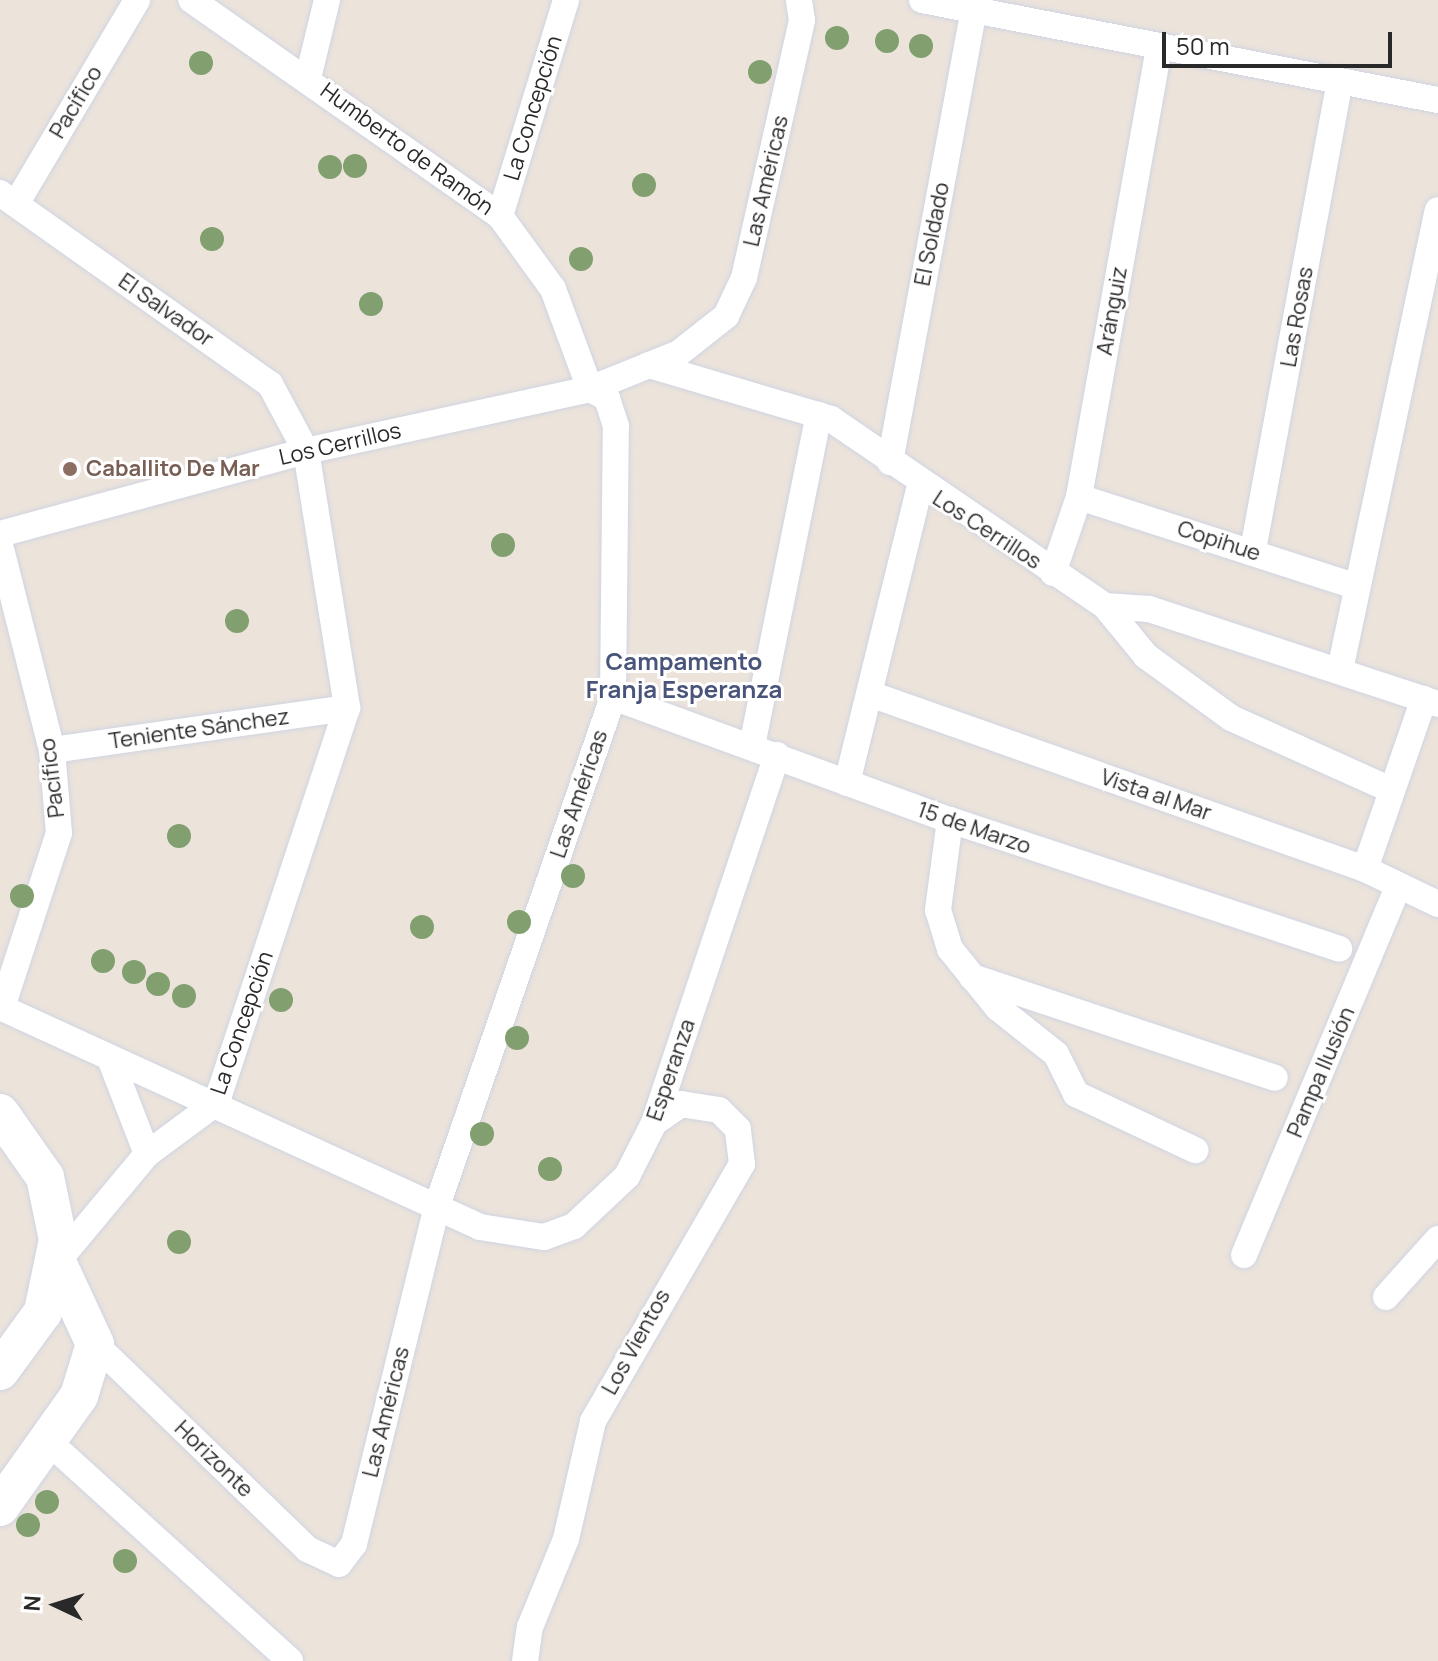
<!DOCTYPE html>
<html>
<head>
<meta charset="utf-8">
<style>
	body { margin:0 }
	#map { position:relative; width:1438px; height:1661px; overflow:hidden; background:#ece4db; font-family:Manrope,sans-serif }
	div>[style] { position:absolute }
	.roads { filter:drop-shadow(0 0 2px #d0d4e2) drop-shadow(0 0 2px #d0d4e2) }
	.street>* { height:26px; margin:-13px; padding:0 13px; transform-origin:13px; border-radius:13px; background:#fff }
	.secondary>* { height:38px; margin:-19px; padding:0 19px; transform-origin:19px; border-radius:19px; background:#fff }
	.trees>* { width:24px; height:24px; margin:-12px; border-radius:50%; background:#829f70 }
	.dots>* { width:22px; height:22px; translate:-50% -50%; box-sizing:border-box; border:4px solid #fff; border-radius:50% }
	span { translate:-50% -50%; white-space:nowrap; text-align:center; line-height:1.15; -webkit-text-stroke:6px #fff; paint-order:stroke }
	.street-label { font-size:22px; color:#292929 }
	.education-label { font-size:22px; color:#785e54; font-weight:700 }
	.left { translate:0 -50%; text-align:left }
	.neighbourhood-label { font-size:24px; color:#49547a; font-weight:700 }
	.north { position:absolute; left:16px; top:1565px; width:80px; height:80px; -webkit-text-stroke:6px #fff; paint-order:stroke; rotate:274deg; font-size:22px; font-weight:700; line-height:32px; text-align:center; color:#292929 }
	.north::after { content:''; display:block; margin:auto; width:28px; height:36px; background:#292929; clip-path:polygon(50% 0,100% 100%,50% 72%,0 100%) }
	.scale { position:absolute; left:1162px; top:32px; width:230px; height:36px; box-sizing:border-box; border:4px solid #292929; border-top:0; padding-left:10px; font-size:24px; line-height:28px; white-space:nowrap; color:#292929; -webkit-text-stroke:6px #fff; paint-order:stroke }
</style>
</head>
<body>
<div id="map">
	<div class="roads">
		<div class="street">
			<div style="left:922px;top:0;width:526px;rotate:10.97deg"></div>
			<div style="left:308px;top:78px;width:80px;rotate:-76.3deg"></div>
			<div style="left:0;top:193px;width:331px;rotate:35.3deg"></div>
			<div style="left:270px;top:384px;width:76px;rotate:61.8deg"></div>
			<div style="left:306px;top:451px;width:260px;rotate:80.9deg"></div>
			<div style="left:347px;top:708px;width:416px;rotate:108.3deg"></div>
			<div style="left:216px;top:1103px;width:86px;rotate:143.5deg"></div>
			<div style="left:147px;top:1154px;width:141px;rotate:129.8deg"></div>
			<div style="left:16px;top:204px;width:237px;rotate:-59.3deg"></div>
			<div style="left:500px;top:216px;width:226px;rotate:-73deg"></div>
			<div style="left:649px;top:365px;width:190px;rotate:16.5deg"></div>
			<div style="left:831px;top:419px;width:332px;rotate:34.3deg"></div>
			<div style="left:1105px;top:606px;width:65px;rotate:50.6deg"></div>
			<div style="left:1146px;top:656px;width:105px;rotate:36.1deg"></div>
			<div style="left:1231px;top:718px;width:173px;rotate:24.2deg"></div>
			<div style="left:890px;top:462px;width:470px;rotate:-79.5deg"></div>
			<div style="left:1079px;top:497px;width:292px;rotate:17.9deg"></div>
			<div style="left:0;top:534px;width:317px;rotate:-15.2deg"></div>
			<div style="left:306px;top:451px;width:291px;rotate:-12.3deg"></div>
			<div style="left:590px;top:389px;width:107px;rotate:-110.3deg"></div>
			<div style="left:553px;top:289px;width:90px;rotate:-126deg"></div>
			<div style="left:500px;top:216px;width:377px;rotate:-145deg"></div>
			<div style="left:0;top:545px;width:211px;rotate:75.8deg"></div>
			<div style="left:52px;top:750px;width:83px;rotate:85.2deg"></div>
			<div style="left:59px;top:833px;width:183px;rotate:108.1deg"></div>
			<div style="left:1253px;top:550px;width:474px;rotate:-79.5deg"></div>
			<div style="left:1053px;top:573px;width:80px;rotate:-71.1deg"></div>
			<div style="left:1079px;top:497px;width:458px;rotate:-79.9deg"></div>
			<div style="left:1105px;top:606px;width:44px;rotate:3.9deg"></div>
			<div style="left:1149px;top:609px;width:304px;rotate:18.2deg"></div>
			<div style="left:1340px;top:670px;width:470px;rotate:-78deg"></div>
			<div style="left:870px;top:694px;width:525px;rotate:19.47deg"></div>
			<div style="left:1365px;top:869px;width:81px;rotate:25.6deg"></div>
			<div style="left:613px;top:697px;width:359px;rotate:20.1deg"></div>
			<div style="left:950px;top:820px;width:410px;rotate:18.3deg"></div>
			<div style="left:752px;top:746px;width:338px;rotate:-78.6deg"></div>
			<div style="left:52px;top:750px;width:298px;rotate:-8.1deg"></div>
			<div style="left:847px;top:783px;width:306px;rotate:-76.2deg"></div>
			<div style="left:950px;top:820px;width:91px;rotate:97.6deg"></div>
			<div style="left:938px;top:910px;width:41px;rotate:72.9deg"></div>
			<div style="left:950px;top:949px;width:76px;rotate:50.9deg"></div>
			<div style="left:998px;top:1008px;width:74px;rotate:38.4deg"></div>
			<div style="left:1056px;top:1054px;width:45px;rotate:63.4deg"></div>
			<div style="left:1076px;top:1094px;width:132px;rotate:25.2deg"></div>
			<div style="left:1365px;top:869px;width:180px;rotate:-70.9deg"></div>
			<div style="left:972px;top:977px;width:319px;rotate:18.4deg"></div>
			<div style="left:0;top:1007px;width:528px;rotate:24.62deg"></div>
			<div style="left:480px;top:1227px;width:65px;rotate:8.9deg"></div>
			<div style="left:544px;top:1237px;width:32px;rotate:-20deg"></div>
			<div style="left:574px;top:1226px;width:73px;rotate:-43.3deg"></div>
			<div style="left:627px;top:1176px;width:59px;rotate:-63deg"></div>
			<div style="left:654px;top:1123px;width:388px;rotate:-71.5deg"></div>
			<div style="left:111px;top:1061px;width:100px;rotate:68.8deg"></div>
			<div style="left:1244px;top:1255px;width:397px;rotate:-67.3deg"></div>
			<div style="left:1386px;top:1297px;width:78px;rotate:-48.1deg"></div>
			<div style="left:95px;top:1344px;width:295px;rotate:44deg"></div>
			<div style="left:307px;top:1549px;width:35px;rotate:25deg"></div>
			<div style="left:339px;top:1564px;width:25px;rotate:-53deg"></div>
			<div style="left:354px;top:1544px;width:351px;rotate:-76.2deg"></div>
			<div style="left:438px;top:1203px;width:535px;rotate:-70.92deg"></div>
			<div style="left:613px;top:697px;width:271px;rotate:-89.4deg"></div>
			<div style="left:616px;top:426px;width:29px;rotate:-108deg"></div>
			<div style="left:607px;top:398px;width:19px;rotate:-152deg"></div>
			<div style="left:590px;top:389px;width:96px;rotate:-22deg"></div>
			<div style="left:679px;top:353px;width:60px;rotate:-38.2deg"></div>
			<div style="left:726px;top:316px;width:42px;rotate:-64.7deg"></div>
			<div style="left:744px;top:278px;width:264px;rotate:-77.3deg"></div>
			<div style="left:802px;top:20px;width:20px;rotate:-99deg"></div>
			<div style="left:50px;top:1443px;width:324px;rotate:42.2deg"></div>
			<div style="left:525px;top:1661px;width:34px;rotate:-82deg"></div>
			<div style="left:530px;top:1627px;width:95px;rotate:-67.8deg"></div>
			<div style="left:566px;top:1539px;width:121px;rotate:-77.1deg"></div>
			<div style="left:593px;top:1421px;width:297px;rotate:-59.9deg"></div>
			<div style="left:742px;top:1164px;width:35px;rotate:-97deg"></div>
			<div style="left:738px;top:1129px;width:27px;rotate:-135deg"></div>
			<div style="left:719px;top:1110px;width:38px;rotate:-171deg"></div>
			<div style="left:681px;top:1104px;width:33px;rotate:145deg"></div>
		</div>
		<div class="secondary">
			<div style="left:0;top:1113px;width:78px;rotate:54.9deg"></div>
			<div style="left:45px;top:1177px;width:64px;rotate:78.3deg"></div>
			<div style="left:58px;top:1240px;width:74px;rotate:101.8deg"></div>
			<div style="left:43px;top:1312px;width:73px;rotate:126.1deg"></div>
			<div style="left:0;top:1507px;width:136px;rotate:-54.6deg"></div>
			<div style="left:79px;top:1396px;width:54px;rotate:-72.9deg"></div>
			<div style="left:95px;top:1344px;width:90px;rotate:-114.9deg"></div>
		</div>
	</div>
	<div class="trees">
		<div style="left:837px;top:38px"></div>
		<div style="left:887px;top:41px"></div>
		<div style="left:921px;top:46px"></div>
		<div style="left:201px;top:63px"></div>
		<div style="left:760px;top:72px"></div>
		<div style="left:355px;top:166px"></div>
		<div style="left:330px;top:167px"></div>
		<div style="left:644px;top:185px"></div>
		<div style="left:212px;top:239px"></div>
		<div style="left:581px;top:259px"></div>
		<div style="left:371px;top:304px"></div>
		<div style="left:503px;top:545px"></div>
		<div style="left:237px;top:621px"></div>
		<div style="left:179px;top:836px"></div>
		<div style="left:573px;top:876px"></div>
		<div style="left:22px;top:896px"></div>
		<div style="left:519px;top:922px"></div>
		<div style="left:422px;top:927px"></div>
		<div style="left:103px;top:961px"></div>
		<div style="left:134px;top:972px"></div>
		<div style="left:158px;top:984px"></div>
		<div style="left:184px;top:996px"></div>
		<div style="left:281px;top:1000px"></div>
		<div style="left:517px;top:1038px"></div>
		<div style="left:482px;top:1134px"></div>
		<div style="left:550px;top:1169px"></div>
		<div style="left:179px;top:1242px"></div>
		<div style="left:47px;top:1502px"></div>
		<div style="left:28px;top:1525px"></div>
		<div style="left:125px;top:1561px"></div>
	</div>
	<div class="dots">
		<div style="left:70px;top:469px;background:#8d6e63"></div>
	</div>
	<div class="street-label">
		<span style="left:76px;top:102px;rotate:-59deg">Pacífico</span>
		<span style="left:533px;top:108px;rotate:-73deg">La Concepción</span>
		<span style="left:407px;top:149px;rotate:36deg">Humberto de Ramón</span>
		<span style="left:766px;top:181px;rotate:-77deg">Las Américas</span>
		<span style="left:932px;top:234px;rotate:-79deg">El Soldado</span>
		<span style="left:166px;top:310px;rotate:35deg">El Salvador</span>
		<span style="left:1112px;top:311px;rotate:-80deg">Aránguiz</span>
		<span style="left:1297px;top:317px;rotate:-80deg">Las Rosas</span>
		<span style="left:340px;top:444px;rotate:-13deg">Los Cerrillos</span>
		<span style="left:987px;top:530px;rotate:33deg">Los Cerrillos</span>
		<span style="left:1219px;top:541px;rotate:18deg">Copihue</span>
		<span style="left:199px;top:729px;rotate:-8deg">Teniente Sánchez</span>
		<span style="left:52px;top:778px;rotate:-97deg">Pacífico</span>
		<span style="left:579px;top:794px;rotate:-71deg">Las Américas</span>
		<span style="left:1156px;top:795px;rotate:19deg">Vista al Mar</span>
		<span style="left:974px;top:828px;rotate:19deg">15 de Marzo</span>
		<span style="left:242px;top:1023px;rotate:-71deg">La Concepción</span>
		<span style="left:671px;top:1070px;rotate:-71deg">Esperanza</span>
		<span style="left:1321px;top:1072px;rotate:-67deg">Pampa Ilusión</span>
		<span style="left:636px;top:1342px;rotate:-61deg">Los Vientos</span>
		<span style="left:386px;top:1412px;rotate:-76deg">Las Américas</span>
		<span style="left:214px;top:1459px;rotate:44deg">Horizonte</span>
	</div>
	<div class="education-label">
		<span class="left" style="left:86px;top:469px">Caballito De Mar</span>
	</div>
	<div class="neighbourhood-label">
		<span style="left:684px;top:675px">Campamento<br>Franja Esperanza</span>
	</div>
	<div class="north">N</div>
	<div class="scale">50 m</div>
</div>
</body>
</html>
